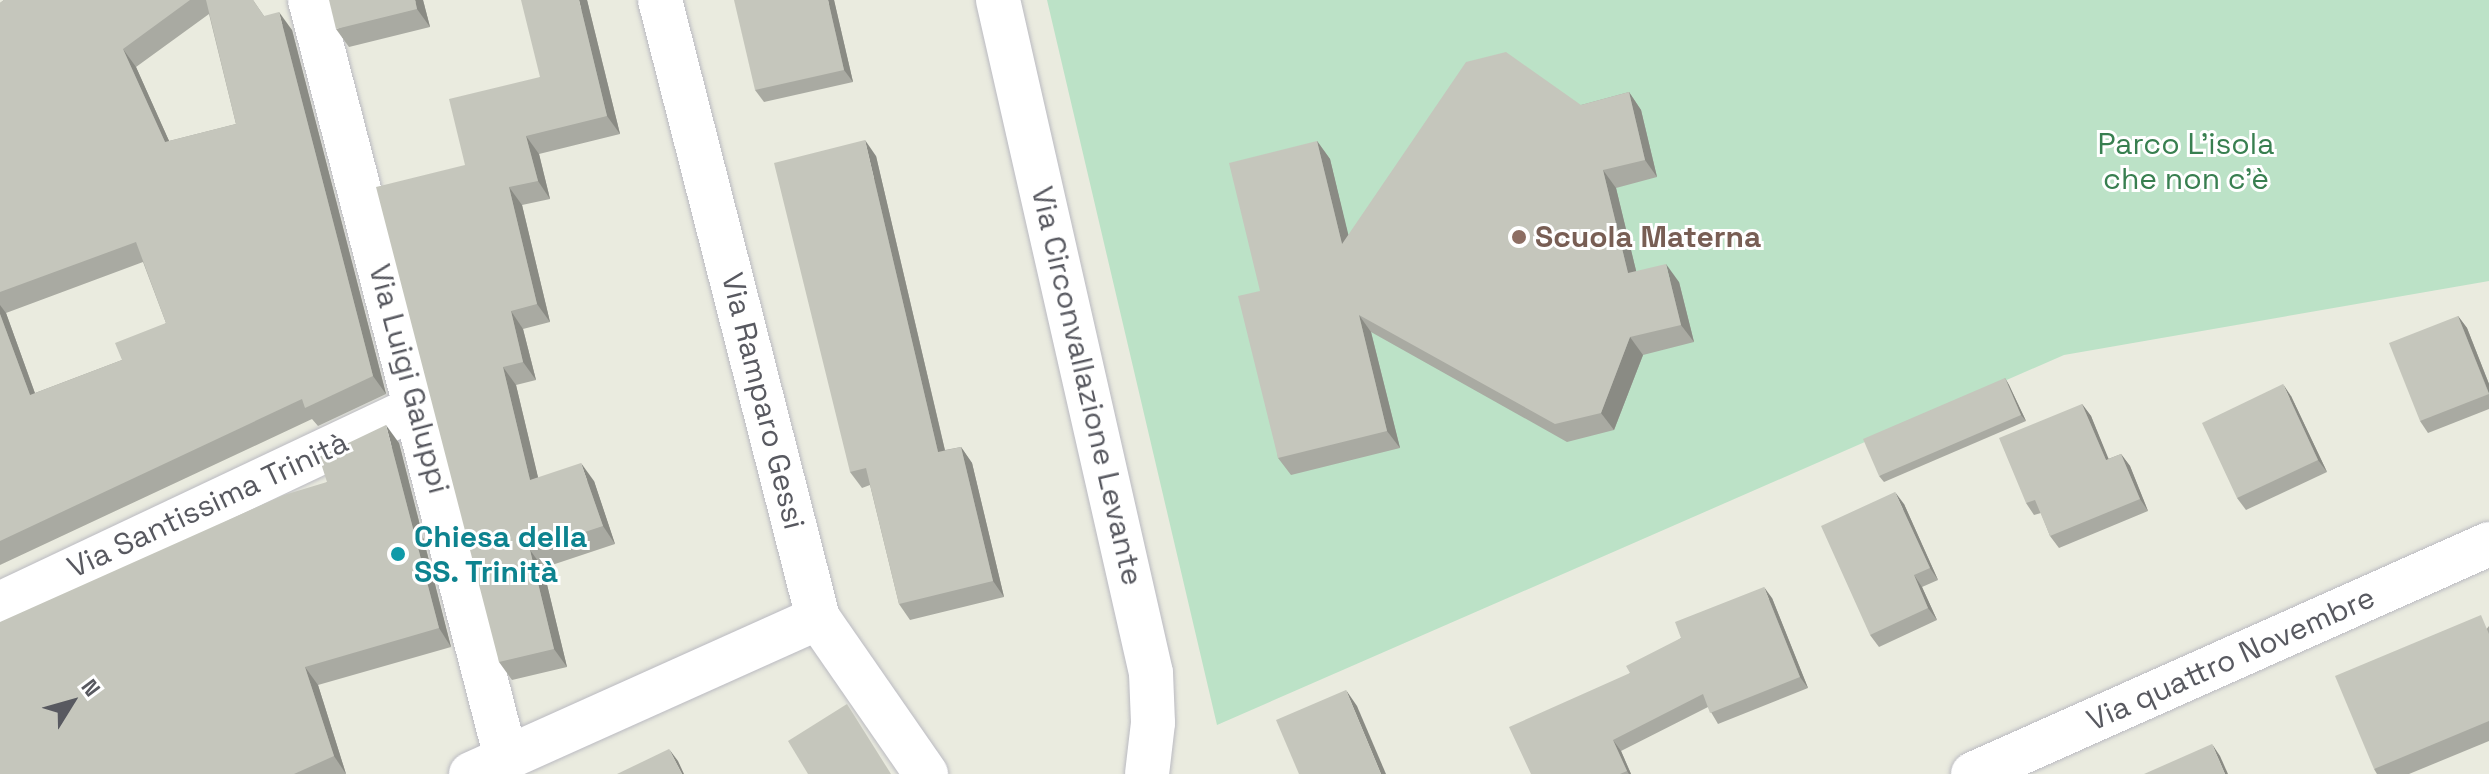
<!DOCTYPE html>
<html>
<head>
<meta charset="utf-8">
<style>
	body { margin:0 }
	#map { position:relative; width:2489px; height:774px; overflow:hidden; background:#eaebdf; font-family:"Space Grotesk",sans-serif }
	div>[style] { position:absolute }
	.green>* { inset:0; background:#bce2c7 }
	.roads { filter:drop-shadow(0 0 2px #babac1) drop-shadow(0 0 2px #babac1) }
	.street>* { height:44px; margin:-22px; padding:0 22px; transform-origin:22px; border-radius:22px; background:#fff }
	.secondary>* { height:44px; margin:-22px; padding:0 22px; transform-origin:22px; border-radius:22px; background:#fff }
	.wall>* { inset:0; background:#a9aaa2 }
	.shaded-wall>* { inset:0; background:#8a8b84 }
	.building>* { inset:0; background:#c5c6bc }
	.dots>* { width:22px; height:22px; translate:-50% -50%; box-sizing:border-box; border:4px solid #fff; border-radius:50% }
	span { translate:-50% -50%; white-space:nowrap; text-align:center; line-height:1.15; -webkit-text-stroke:6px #fff; paint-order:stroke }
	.park-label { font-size:30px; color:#387f50 }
	.education-label { font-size:30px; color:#785e54; font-weight:700 }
	.left { translate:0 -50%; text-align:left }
	.street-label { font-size:30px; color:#585960 }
	.culture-label { font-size:30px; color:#0d838f; font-weight:700 }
	.north { position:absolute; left:32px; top:662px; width:80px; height:80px; -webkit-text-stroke:6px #fff; paint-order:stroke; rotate:53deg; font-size:22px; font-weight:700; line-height:32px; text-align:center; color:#585960 }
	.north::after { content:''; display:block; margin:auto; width:28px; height:36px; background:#585960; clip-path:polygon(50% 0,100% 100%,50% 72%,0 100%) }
</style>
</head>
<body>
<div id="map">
	<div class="green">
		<div style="clip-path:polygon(1047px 0,2489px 0,2489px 281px,2064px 355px,1217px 725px)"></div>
	</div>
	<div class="roads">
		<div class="street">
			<div style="left:310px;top:0;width:783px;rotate:75.5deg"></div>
			<div style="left:660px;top:0;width:638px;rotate:75.66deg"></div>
			<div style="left:818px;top:618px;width:190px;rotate:55.3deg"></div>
			<div style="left:0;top:604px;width:461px;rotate:-25.3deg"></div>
			<div style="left:471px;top:774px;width:380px;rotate:-24.2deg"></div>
			<div style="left:1973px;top:774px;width:565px;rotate:-24.02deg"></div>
		</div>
		<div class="secondary">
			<div style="left:998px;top:0;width:690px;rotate:77.19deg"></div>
			<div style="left:1151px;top:673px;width:50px;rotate:87.7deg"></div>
			<div style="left:1153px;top:723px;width:51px;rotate:96.7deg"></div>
		</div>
	</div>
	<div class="wall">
		<div style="clip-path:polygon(evenodd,4px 0,253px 0,264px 16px,292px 30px,386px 394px,318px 426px,312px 419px,0 565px,0 3px,4px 0,209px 14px,236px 124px,169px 141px,136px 67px,209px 14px,4px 0,143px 262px,166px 323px,122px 360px,35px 393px,6px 313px,143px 262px)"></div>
		<div style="clip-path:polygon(423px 0,430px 27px,349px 47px,336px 29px)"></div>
		<div style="clip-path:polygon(587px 0,620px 134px,539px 154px,550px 199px,522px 205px,550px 322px,523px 329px,536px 380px,516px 385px,538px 478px,594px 481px,615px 544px,543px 568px,567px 667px,512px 680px,499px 662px,465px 165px,540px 77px)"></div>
		<div style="clip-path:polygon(834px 0,853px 82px,764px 102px,755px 90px)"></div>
		<div style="clip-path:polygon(1629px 92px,1641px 110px,1657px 177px,1616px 188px,1636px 271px,1679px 282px,1694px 342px,1643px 355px,1614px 430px,1567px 442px,1371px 332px,1400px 448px,1291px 475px,1278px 458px,1260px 291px,1317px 141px,1330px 159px,1348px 235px,1581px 105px)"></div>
		<div style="clip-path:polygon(876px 156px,945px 450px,961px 447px,972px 463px,1004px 597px,910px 620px,899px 604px,870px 485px,862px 488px,850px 472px)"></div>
		<div style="clip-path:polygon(2458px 316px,2467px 328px,2489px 384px,2489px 409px,2428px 433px,2420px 421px)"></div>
		<div style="clip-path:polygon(2005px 378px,2009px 385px,2026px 421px,1884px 482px,1879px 476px)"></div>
		<div style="clip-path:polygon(2291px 396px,2327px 472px,2246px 510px,2237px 498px)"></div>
		<div style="clip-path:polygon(2082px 404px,2091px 416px,2108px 459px,2121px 454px,2130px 466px,2148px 511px,2059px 548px,2050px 536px,2041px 513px,2034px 515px,2026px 503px)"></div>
		<div style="clip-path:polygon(399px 443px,451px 647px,318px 685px,346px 774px,0 774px,327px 482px)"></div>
		<div style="clip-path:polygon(1904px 504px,1938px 580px,1922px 587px,1937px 620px,1879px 647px,1870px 635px)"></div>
		<div style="clip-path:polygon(1772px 598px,1808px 688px,1718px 724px,1708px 707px,1621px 751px,1631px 774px,1531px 774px,1630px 673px,1681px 638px)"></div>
		<div style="clip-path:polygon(2489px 626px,2489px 741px,2409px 774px,2377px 774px,2374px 769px)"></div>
	</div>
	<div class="shaded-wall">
		<div style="clip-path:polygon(415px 0,423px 0,430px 27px,417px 9px)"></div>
		<div style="clip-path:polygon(579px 0,587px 0,620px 134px,607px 116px)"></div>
		<div style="clip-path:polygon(828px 0,834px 0,853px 82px,844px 70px)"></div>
		<div style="clip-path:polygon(279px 12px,292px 30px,386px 394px,373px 376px)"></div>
		<div style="clip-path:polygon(123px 49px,136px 67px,178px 161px,165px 142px)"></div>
		<div style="clip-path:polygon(1629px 92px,1641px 110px,1657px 177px,1645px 160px)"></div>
		<div style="clip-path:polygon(526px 136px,539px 154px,550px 199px,538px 181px)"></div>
		<div style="clip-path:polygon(865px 140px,876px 156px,949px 468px,938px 452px)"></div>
		<div style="clip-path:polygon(1317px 141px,1330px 159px,1355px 262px,1342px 244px)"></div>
		<div style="clip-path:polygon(1603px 170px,1616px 188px,1641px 291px,1628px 273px)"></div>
		<div style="clip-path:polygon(509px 187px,522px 205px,550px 322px,537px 304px)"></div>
		<div style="clip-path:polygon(1666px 264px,1679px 282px,1694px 342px,1681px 325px)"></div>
		<div style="clip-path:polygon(0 305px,6px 313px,42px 413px,30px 395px,0 314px)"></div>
		<div style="clip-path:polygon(511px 311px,523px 329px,536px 380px,523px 362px)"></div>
		<div style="clip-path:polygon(1359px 315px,1371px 332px,1400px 448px,1387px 431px)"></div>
		<div style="clip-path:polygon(2458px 316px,2467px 328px,2489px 384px,2489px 393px)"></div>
		<div style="clip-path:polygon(1630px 337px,1643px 355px,1614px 430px,1601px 413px)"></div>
		<div style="clip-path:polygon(503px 367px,516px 385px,543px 498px,530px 480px)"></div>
		<div style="clip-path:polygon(2005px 378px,2009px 385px,2026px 421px,2021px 415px)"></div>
		<div style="clip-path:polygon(2283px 384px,2291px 396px,2327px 472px,2318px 460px)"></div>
		<div style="clip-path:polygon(2082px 404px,2091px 416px,2114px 472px,2106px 460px)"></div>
		<div style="clip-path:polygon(386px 425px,399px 443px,451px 647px,439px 628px)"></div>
		<div style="clip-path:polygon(961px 447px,972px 463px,1004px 597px,993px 581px)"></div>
		<div style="clip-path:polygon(2121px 454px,2130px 466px,2148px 511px,2140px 499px)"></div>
		<div style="clip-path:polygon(581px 463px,594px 481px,615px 544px,603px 526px)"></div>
		<div style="clip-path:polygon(1895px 492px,1904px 504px,1938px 580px,1930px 568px)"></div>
		<div style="clip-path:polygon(530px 550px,543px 568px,567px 667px,554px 649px)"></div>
		<div style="clip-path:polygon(1914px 575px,1922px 587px,1937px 620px,1928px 608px)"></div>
		<div style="clip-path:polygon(1764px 587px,1772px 598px,1808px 688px,1800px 677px)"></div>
		<div style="clip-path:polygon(305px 667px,318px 685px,346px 774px,334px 756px)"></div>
		<div style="clip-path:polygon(1346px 690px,1357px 706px,1386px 774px,1381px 774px)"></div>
		<div style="clip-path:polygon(1613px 740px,1621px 751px,1631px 774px,1629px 774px,1627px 771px)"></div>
		<div style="clip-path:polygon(2212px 744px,2220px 756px,2228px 774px,2225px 774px)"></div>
		<div style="clip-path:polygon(669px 749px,678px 761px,684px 774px,682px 774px)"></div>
	</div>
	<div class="building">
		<div style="clip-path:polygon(4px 0,190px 0,123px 49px,165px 142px,236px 124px,206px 0,253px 0,264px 16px,279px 12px,373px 376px,305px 408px,302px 399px,0 541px,0 314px,30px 395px,122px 360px,115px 343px,166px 323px,136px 242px,0 292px,0 3px)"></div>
		<div style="clip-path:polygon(329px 0,415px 0,417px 9px,336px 29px)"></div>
		<div style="clip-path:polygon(521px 0,579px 0,607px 116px,526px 136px,538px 181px,509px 187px,537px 304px,511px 311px,523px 362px,503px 367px,530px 480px,581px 463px,603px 526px,530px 550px,554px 649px,499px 662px,376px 187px,465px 165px,449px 99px,540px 77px)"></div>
		<div style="clip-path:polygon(734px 0,828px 0,844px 70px,755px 90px)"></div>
		<div style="clip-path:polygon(1506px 52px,1581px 105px,1629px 92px,1645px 160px,1603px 170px,1628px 273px,1666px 264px,1681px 325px,1630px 337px,1601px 413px,1555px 424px,1359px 315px,1387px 431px,1278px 458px,1238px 296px,1260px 291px,1229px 163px,1317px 141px,1342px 244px,1466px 62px)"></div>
		<div style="clip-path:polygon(865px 140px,938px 452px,961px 447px,993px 581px,899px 604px,866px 468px,850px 472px,774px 163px)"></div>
		<div style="clip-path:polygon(2458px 316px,2489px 394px,2420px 421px,2389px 343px)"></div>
		<div style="clip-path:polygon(2005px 378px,2021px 415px,1879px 476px,1863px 439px)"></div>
		<div style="clip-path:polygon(2283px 384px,2318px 460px,2237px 498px,2202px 423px)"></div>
		<div style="clip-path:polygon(2082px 404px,2106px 460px,2121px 454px,2140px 499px,2050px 536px,2035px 500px,2026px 503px,1999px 438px)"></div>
		<div style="clip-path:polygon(386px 425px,439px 628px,305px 667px,334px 756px,294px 774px,0 774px,0 622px,284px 495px,327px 482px,319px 457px)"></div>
		<div style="clip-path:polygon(1895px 492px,1930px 568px,1914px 575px,1928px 608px,1870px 635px,1821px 526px)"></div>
		<div style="clip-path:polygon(1764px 587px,1800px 677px,1710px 713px,1703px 694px,1613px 740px,1627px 771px,1620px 774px,1531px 774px,1509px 727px,1630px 673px,1626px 666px,1681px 638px,1675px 622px)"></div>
		<div style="clip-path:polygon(2481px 615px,2489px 634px,2489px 721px,2374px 769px,2335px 676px)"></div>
		<div style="clip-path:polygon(1346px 690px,1381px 774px,1299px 774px,1276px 720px)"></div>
		<div style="clip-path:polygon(847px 704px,891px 774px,808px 774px,788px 741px)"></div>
		<div style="clip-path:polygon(2212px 744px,2225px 774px,2144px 774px)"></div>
		<div style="clip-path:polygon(669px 749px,682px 774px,617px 774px)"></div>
	</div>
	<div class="dots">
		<div style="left:1519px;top:237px;background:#8d6e63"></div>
		<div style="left:398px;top:554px;background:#0f9aa8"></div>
	</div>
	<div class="park-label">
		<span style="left:2186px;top:161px">Parco L'isola<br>che non c'è</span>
	</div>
	<div class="education-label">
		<span class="left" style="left:1535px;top:237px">Scuola Materna</span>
	</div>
	<div class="street-label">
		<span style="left:409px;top:379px;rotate:75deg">Via Luigi Galuppi</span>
		<span style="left:1087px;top:386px;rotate:77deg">Via Circonvallazione Levante</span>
		<span style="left:763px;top:401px;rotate:76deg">Via Ramparo Gessi</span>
		<span style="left:208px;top:505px;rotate:-25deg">Via Santissima Trinità</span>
		<span style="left:2231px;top:659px;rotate:-24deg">Via quattro Novembre</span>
	</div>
	<div class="culture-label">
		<span class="left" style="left:414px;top:554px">Chiesa della<br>SS. Trinità</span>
	</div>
	<div class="north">N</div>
</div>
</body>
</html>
